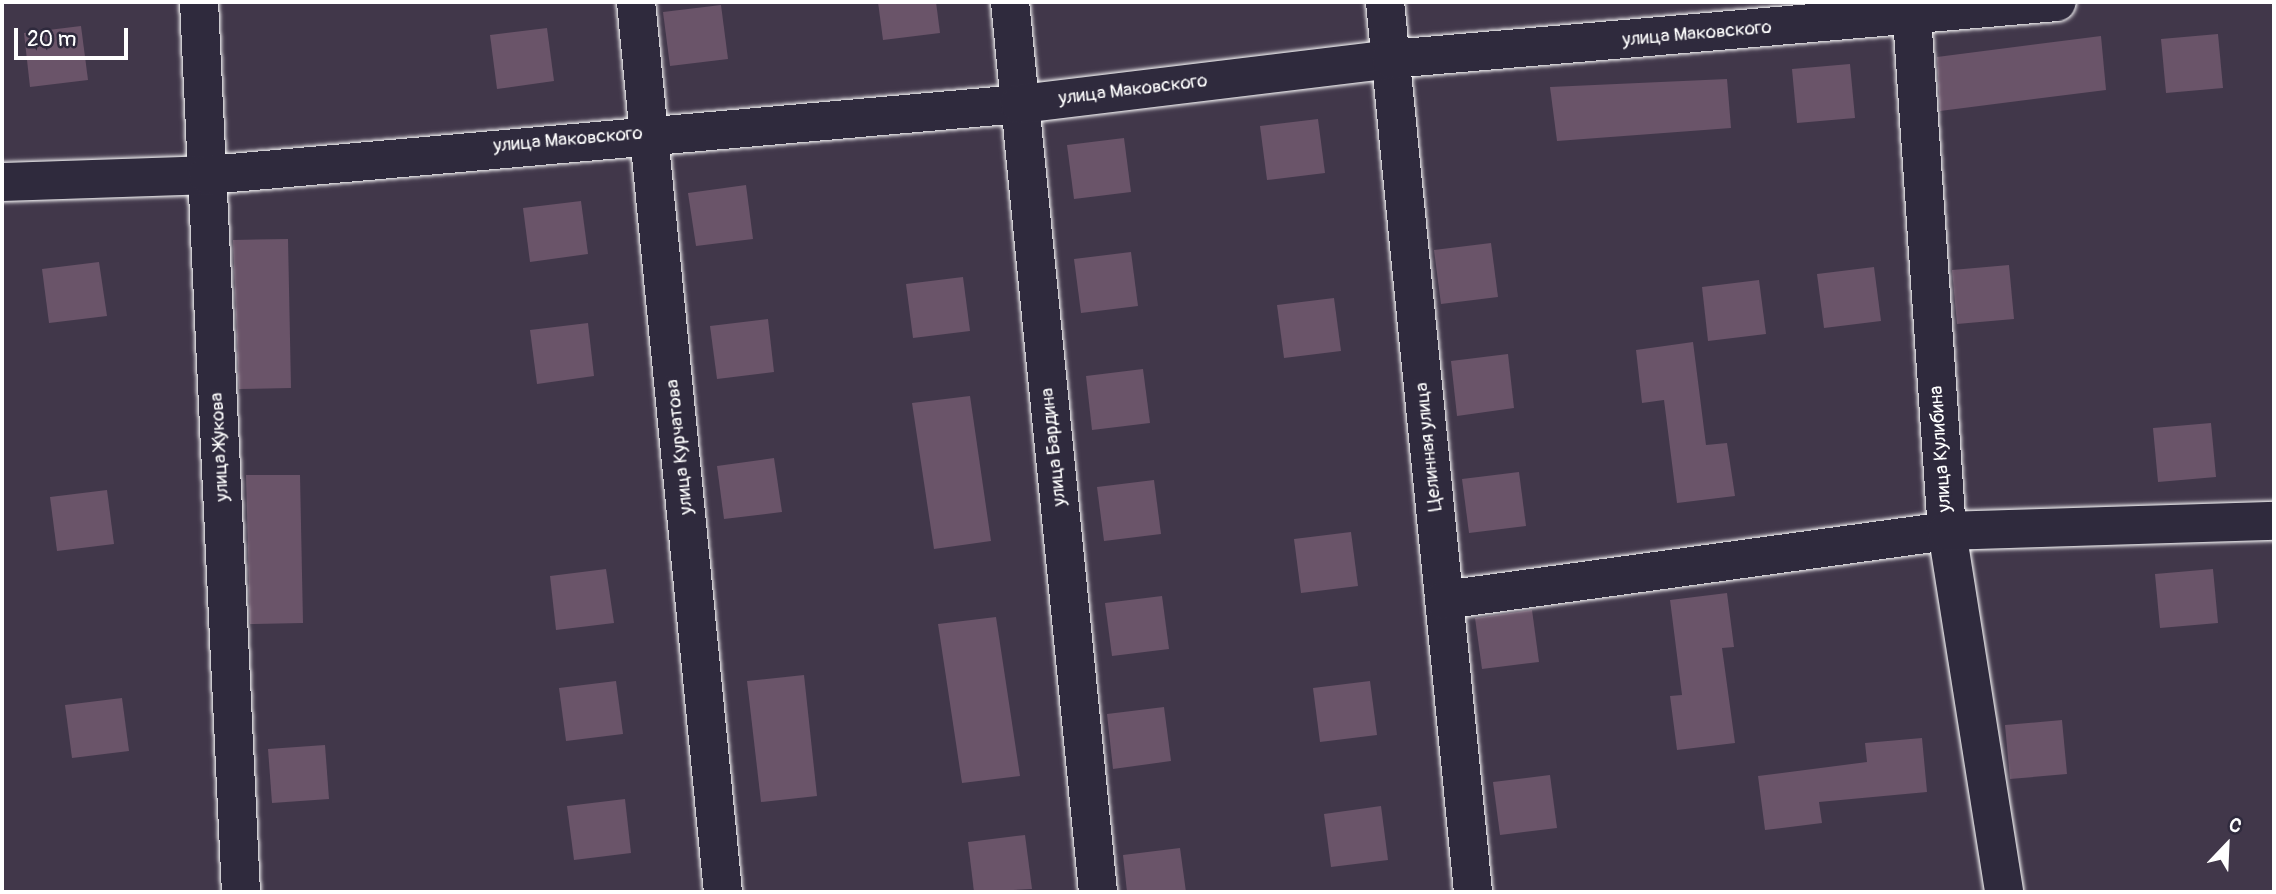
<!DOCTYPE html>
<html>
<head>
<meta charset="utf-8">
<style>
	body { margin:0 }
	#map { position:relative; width:2276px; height:894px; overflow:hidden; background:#41374a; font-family:Pangolin,sans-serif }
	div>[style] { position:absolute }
	.building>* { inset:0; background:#6a5469 }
	.roads { filter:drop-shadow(0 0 2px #fff) drop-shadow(0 0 2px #fff) }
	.minor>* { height:38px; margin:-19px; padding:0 19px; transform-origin:19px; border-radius:19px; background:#2f2a3d }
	span { translate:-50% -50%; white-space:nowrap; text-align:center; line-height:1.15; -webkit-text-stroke:5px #2f2a3d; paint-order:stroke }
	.street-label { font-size:19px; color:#fff }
	.frame { position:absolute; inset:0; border:4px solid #fff; pointer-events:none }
	.north { position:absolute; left:2192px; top:810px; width:70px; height:70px; -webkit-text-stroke:5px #2f2a3d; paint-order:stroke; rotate:23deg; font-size:19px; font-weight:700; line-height:28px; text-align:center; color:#fff }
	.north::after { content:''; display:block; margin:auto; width:24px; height:32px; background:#fff; clip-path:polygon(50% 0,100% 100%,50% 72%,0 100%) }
	.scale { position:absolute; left:14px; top:28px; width:114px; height:32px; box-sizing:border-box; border:4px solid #fff; border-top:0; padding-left:9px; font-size:21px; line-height:24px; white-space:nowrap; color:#fff; -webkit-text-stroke:5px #2f2a3d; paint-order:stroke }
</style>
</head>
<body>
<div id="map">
	<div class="building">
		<div style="clip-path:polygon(878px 2px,936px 2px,940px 33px,883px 40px)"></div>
		<div style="clip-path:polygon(721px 5px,728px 59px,670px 66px,663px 12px)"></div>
		<div style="clip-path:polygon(81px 26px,88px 80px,30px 87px,24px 33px)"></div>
		<div style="clip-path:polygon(547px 28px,554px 81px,497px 89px,490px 35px)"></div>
		<div style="clip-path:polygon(2218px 34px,2223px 88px,2166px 93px,2161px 39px)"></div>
		<div style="clip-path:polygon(2101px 36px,2106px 90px,1940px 111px,1937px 57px)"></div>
		<div style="clip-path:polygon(1850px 64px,1855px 118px,1797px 123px,1792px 69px)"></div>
		<div style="clip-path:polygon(1727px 79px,1731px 128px,1557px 141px,1550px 87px)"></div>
		<div style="clip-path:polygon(1318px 119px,1325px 173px,1267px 180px,1260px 126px)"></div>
		<div style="clip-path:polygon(1124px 138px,1131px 192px,1074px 199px,1067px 145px)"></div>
		<div style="clip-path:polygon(746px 185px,753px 239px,696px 246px,688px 193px)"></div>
		<div style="clip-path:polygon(581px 201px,588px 254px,530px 262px,523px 208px)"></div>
		<div style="clip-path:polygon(288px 239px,291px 388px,239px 389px,233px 240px)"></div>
		<div style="clip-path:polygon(1491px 243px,1498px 297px,1441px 304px,1434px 250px)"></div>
		<div style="clip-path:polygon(1131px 252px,1138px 306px,1081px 313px,1074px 259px)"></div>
		<div style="clip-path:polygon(99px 262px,107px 316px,49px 323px,42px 269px)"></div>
		<div style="clip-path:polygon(2009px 265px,2014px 319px,1957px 324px,1952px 270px)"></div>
		<div style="clip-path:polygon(1874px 267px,1881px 321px,1824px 328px,1817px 274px)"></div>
		<div style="clip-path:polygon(963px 277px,970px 331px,913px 338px,906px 284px)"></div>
		<div style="clip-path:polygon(1759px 280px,1766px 334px,1708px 341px,1702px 287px)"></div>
		<div style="clip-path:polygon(1334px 298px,1341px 351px,1284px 358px,1277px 305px)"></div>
		<div style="clip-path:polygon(768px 319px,774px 372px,717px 379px,710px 326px)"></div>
		<div style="clip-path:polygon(588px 323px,594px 376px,537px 384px,530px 330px)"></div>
		<div style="clip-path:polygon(1693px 342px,1706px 445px,1727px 443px,1735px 496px,1677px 503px,1664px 400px,1642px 403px,1636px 350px)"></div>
		<div style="clip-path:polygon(1508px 354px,1514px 408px,1457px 416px,1451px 361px)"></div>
		<div style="clip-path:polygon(1143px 369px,1150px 423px,1092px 430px,1086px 376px)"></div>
		<div style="clip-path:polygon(970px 396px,991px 541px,934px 549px,912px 403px)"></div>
		<div style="clip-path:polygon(2211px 423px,2216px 477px,2158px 482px,2153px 428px)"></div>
		<div style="clip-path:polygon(774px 458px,782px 512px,724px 519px,717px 466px)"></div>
		<div style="clip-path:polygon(1519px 472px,1526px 526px,1469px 533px,1462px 479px)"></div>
		<div style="clip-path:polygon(246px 475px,300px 475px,303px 623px,250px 624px)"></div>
		<div style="clip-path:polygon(1154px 480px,1161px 534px,1104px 541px,1097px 487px)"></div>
		<div style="clip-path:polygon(107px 490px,114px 544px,57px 551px,50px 497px)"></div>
		<div style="clip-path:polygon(1351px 532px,1358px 586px,1301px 593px,1294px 539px)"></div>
		<div style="clip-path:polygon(606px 569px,614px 623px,556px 630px,550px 576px)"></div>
		<div style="clip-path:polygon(2213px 569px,2218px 623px,2160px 628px,2155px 574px)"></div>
		<div style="clip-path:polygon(1727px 593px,1734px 647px,1722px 648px,1735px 743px,1677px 750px,1670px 696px,1682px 695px,1670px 600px)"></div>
		<div style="clip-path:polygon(1162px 596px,1169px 649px,1112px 656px,1105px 603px)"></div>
		<div style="clip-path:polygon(1532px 610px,1539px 662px,1482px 669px,1475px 618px)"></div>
		<div style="clip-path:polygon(996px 617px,1020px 776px,962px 783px,938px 624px)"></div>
		<div style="clip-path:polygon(804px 675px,817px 796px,761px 802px,747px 681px)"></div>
		<div style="clip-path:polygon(616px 681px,623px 734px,566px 741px,559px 688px)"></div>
		<div style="clip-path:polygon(1370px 681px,1377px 735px,1320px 742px,1313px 688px)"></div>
		<div style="clip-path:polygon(122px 698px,129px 751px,72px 758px,65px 705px)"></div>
		<div style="clip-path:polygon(1164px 707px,1171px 761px,1113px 769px,1107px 714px)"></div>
		<div style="clip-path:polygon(2062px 720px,2067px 774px,2010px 779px,2005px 725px)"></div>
		<div style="clip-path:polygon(1922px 738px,1927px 792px,1819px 802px,1822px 823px,1765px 830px,1758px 776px,1867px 762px,1865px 743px)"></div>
		<div style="clip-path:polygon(325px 745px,329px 799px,272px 803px,268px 749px)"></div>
		<div style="clip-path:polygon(1550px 775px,1557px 828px,1500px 835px,1493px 782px)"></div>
		<div style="clip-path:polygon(625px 799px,631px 853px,574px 860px,567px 806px)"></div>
		<div style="clip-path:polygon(1381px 806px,1388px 860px,1331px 867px,1324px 814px)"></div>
		<div style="clip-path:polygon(1025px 835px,1032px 889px,974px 892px,968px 842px)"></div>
		<div style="clip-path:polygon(1180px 848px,1186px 892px,1127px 892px,1123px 855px)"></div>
	</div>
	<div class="roads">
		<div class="minor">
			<div style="left:199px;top:2px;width:891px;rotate:87.3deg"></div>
			<div style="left:636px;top:2px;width:894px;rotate:84.42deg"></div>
			<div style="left:1010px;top:2px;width:894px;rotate:84.35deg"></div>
			<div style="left:1385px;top:2px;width:894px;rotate:84.35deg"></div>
			<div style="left:1911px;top:2px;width:530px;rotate:86.11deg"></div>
			<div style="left:1947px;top:531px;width:365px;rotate:81deg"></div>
			<div style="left:2px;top:182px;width:206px;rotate:-1.9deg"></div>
			<div style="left:208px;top:175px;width:815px;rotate:-5deg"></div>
			<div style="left:1020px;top:104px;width:374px;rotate:-6.9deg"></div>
			<div style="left:1391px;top:59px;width:668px;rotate:-4.89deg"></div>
			<div style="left:1444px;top:600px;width:508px;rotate:-7.81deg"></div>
			<div style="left:1947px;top:531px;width:327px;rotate:-1.8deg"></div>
		</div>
	</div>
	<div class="street-label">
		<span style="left:1697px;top:34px;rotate:-5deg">улица Маковского</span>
		<span style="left:1133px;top:90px;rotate:-7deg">улица Маковского</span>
		<span style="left:568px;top:140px;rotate:-5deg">улица Маковского</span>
		<span style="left:220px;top:447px;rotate:-93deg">улица Жукова</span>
		<span style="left:680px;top:447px;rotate:-96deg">улица Курчатова</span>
		<span style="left:1054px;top:447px;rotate:-96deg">улица Бардина</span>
		<span style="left:1429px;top:447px;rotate:-96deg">Целинная улица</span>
		<span style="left:1941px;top:449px;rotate:-94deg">улица Кулибина</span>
	</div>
	<div class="frame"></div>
	<div class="north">С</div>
	<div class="scale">20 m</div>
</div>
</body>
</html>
